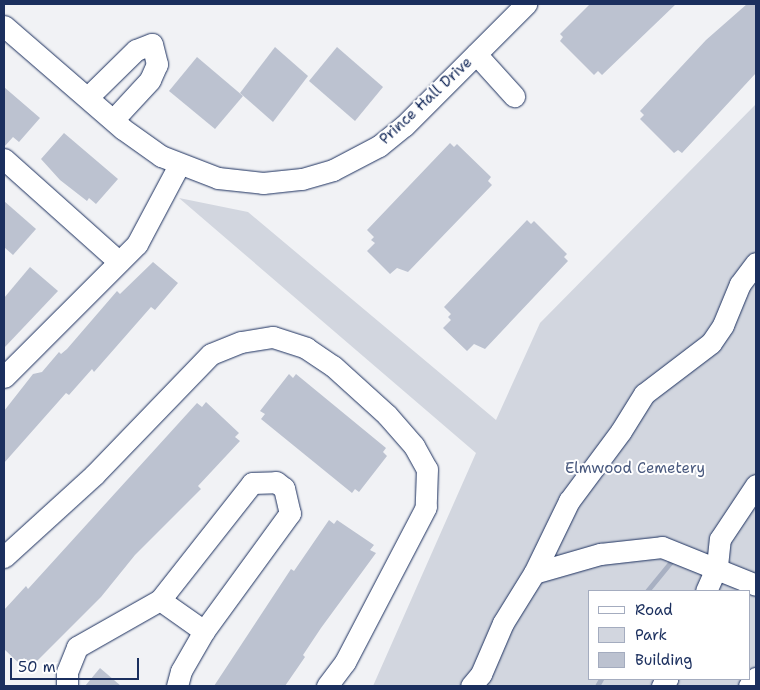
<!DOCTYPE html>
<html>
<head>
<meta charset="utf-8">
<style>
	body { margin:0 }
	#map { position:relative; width:760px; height:690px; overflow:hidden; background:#f1f2f5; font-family:"Shantell Sans",sans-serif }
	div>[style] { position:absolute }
	.green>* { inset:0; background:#d2d6df }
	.stream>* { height:5px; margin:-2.5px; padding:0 2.5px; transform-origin:2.5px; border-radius:2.5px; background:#a8b0c2 }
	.building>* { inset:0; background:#bcc2d0 }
	.roads { filter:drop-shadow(0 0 1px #1b2f5e) drop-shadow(0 0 1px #1b2f5e) }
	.minor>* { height:21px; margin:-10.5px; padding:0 10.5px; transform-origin:10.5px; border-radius:10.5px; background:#fff }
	span { translate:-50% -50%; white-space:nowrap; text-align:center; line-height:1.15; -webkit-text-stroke:4px #fff; paint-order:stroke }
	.street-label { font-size:15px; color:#1b2f5e }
	.park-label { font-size:15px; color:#49597e }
	.frame { position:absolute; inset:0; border:5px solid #1b2f5e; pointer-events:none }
	.legend { position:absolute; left:588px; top:590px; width:162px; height:90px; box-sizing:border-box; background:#fff; border:1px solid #a4acbf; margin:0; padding:6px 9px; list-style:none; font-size:15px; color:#1b2f5e }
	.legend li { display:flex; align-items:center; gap:10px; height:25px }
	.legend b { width:25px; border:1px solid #a4acbf }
	.scale { position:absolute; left:10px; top:658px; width:129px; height:22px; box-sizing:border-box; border:2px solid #1b2f5e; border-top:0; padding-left:6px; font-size:15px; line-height:18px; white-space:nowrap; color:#1b2f5e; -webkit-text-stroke:4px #fff; paint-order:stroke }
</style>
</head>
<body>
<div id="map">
	<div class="green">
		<div style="clip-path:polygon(evenodd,756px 104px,756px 686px,373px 686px,476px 453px,179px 198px,248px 212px,496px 420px,540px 323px,756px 104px,589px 591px,749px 591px,749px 679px,589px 679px,589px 591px)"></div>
	</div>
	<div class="stream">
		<div style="left:647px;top:591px;width:43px;rotate:-50.7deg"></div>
		<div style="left:597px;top:686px;width:8px;rotate:-60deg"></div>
	</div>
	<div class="building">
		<div style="clip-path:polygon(590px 4px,676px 4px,602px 75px,598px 71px,594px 75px,560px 41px,563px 37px,560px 34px)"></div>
		<div style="clip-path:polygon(747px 4px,756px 4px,756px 73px,682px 153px,678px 150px,674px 153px,640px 119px,644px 115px,640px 111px,706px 40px)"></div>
		<div style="clip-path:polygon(275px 47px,308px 76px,273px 122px,240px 93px)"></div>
		<div style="clip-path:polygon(337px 47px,383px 87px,355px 121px,309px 81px)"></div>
		<div style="clip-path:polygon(197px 57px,243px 96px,215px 129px,169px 91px)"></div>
		<div style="clip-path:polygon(4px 87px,40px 118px,19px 142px,13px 137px,4px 147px)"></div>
		<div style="clip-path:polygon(64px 133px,118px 179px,96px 204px,89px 198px,87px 201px,60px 180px,41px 159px)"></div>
		<div style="clip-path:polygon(450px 143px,454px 147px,457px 144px,491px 177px,488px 181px,492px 185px,408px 272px,397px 268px,390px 274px,367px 251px,375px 243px,371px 240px,374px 237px,367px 230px)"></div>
		<div style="clip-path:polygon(4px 201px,36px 229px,13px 255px,4px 247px)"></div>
		<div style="clip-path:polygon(527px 220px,531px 224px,534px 221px,567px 254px,564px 257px,568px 261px,485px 349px,474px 344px,467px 351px,443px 328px,451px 320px,448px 317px,451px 314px,444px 307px)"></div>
		<div style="clip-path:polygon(153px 262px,178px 283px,155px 310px,151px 307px,94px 372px,92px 369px,69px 395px,66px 393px,4px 463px,4px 411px,33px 374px,42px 372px,59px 352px,61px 354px,67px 349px,117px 291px,120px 294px)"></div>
		<div style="clip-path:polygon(30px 267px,58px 291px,4px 348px,4px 298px)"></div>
		<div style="clip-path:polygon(289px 374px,293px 378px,296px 374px,386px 448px,383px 452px,387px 456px,359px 492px,355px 489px,352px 493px,261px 419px,265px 414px,260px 411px)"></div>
		<div style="clip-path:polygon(206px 402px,239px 433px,235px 437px,240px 441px,198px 486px,201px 489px,135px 555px,101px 597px,32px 666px,28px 663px,24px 668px,4px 649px,4px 610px,26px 586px,28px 589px,197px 403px,202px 407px)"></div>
		<div style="clip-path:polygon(329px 520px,334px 524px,337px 520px,374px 545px,370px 550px,376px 553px,321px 628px,303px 655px,305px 657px,285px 686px,214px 686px,291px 569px,294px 571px)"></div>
		<div style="clip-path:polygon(100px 668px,121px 686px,85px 686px)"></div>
	</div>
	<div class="roads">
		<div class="minor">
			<div style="left:4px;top:26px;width:157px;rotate:40.9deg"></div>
			<div style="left:123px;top:129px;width:47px;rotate:35.4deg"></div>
			<div style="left:161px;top:156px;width:61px;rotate:21.1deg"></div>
			<div style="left:218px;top:178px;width:45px;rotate:6.3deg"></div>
			<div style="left:263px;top:183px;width:39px;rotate:-6deg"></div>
			<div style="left:302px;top:179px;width:32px;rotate:-16deg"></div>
			<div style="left:333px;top:170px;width:52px;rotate:-27.6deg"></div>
			<div style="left:379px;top:146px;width:32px;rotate:-39deg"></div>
			<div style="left:404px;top:126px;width:173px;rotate:-45deg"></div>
			<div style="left:476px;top:54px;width:57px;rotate:47.9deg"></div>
			<div style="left:88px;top:97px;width:67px;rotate:-44.4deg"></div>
			<div style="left:136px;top:50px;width:17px;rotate:-21deg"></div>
			<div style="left:152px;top:44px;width:21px;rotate:76deg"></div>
			<div style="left:157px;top:64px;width:17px;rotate:114deg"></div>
			<div style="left:150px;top:80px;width:54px;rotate:132.8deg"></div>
			<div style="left:4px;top:159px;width:154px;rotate:41.8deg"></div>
			<div style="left:4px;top:377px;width:188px;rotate:-45deg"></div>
			<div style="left:137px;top:244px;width:89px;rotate:-62deg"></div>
			<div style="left:4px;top:557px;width:122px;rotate:-42.3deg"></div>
			<div style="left:94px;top:475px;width:168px;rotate:-46deg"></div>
			<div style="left:211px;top:354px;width:32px;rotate:-22deg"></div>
			<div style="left:241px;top:342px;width:32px;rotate:-9deg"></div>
			<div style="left:273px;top:337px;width:35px;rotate:18deg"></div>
			<div style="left:306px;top:348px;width:32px;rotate:34deg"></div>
			<div style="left:333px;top:366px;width:73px;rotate:42.2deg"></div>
			<div style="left:387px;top:415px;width:41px;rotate:48.9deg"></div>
			<div style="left:414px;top:446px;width:26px;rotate:61deg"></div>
			<div style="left:427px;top:469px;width:38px;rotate:92deg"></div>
			<div style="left:426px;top:507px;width:175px;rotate:117.6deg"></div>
			<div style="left:345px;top:662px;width:30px;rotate:127deg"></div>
			<div style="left:534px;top:573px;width:69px;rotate:-16.1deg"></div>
			<div style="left:600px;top:554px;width:62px;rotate:-6.4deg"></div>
			<div style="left:662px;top:547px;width:101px;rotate:22deg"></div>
			<div style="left:706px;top:591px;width:27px;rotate:-66deg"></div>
			<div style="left:717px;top:566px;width:27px;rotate:-84deg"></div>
			<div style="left:720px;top:539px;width:65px;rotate:-56.3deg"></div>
			<div style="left:160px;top:600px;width:149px;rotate:-51.8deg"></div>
			<div style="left:252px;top:483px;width:24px;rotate:-2deg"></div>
			<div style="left:276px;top:482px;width:10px;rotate:37deg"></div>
			<div style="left:284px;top:488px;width:26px;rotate:77deg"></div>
			<div style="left:290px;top:513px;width:146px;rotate:126.1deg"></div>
			<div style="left:204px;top:631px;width:46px;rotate:119.9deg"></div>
			<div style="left:181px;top:671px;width:16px;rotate:105deg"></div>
			<div style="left:67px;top:686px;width:14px;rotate:-90deg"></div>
			<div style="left:67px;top:672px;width:27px;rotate:-68deg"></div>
			<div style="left:77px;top:647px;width:95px;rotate:-29.5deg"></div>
			<div style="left:160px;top:600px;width:54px;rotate:35.2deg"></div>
			<div style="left:471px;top:686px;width:16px;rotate:-50deg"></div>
			<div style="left:481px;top:674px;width:56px;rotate:-66.7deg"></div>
			<div style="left:503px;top:623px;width:59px;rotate:-58.2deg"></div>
			<div style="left:534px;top:573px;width:80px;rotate:-64.1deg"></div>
			<div style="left:569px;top:501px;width:87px;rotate:-53.4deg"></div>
			<div style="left:621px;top:431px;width:44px;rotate:-58.1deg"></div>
			<div style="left:644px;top:394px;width:84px;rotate:-37.3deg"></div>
			<div style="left:711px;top:343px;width:22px;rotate:-56deg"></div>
			<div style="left:723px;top:325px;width:44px;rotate:-67.5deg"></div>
			<div style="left:740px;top:284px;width:26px;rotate:-53deg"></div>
			<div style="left:662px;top:686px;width:9px;rotate:-54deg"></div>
			<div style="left:749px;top:686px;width:11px;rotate:-49deg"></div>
		</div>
	</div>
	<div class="street-label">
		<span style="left:426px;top:101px;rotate:-43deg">Prince Hall Drive</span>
	</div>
	<div class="park-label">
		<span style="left:635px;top:469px">Elmwood Cemetery</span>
	</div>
	<div class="frame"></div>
	<ul class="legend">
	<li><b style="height:6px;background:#fff"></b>Road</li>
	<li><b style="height:14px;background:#d2d6df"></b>Park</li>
	<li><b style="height:14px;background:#bcc2d0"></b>Building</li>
	</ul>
	<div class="scale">50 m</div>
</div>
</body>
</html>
